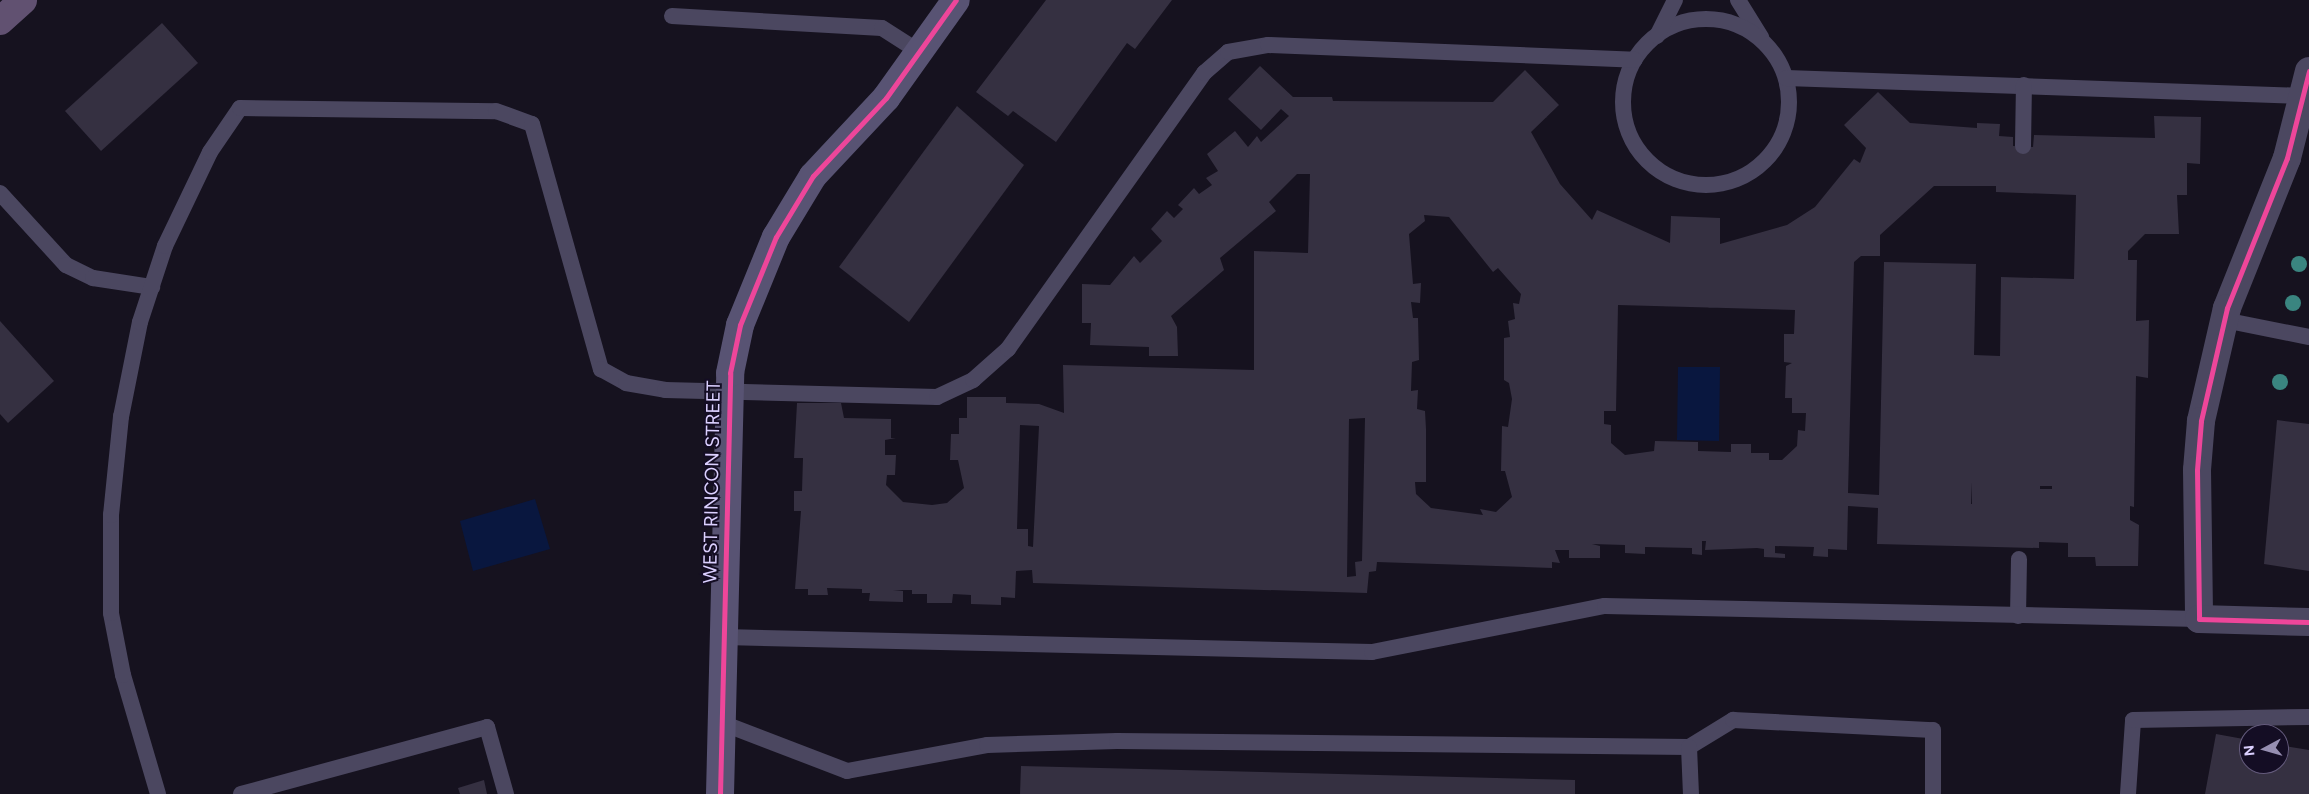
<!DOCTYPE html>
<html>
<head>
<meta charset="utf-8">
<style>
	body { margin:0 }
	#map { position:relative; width:2309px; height:794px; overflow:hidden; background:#16121f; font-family:Figtree,sans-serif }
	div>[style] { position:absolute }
	.water>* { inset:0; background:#09173f }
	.building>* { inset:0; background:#353041 }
	.lane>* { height:16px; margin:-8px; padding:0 8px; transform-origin:8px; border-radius:8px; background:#4b4760 }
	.lane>.ring { margin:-8px; padding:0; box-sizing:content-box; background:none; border:16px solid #4b4760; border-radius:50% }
	.street>* { height:28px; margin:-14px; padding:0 14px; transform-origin:14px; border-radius:14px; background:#4b4760 }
	.secondary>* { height:28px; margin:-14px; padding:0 14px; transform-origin:14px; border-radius:14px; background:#585373 }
	.primary>* { height:28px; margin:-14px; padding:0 14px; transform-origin:14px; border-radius:14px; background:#615171 }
	.cycleway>* { height:5px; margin:-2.5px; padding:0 2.5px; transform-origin:2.5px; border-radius:2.5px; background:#ed469a }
	.trees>* { width:16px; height:16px; margin:-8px; border-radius:50%; background:#3a8580 }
	span { translate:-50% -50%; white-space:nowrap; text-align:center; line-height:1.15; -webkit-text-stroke:4px #140d24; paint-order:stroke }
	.street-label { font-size:19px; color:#dbd0ff }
	.north { position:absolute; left:2239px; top:724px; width:50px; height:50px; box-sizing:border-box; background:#140d24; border:1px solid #645b7c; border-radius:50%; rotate:264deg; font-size:14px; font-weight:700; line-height:20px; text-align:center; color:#dbd0ff }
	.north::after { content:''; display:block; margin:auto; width:18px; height:22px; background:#968eb1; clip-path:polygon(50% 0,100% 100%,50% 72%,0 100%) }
</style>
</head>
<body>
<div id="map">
	<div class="water">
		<div style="clip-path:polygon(1678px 367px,1720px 367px,1719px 441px,1677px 440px)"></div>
		<div style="clip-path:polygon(535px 499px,550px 549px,473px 571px,460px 521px)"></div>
	</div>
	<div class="building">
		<div style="clip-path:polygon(1046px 0,1172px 0,1135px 49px,1127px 43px,1056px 142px,1013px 111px,1008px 116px,976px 92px)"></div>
		<div style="clip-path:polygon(162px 23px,198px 63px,101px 151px,65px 111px)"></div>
		<div style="clip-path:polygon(evenodd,1260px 66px,1293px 97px,1332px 97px,1333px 101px,1493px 102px,1525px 70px,1559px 105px,1531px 132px,1560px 184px,1592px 220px,1597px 210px,1670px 243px,1671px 216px,1720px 218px,1720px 244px,1787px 225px,1815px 207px,1854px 159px,1860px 163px,1866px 148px,1844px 125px,1878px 92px,1910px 123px,1977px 128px,1977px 123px,2000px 124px,1999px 136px,2013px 137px,2013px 146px,2033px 147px,2034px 135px,2155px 138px,2154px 116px,2201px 117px,2200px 164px,2187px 163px,2187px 195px,2177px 195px,2179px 234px,2145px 234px,2128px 251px,2128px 260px,2137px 260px,2136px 321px,2149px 320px,2148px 378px,2136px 376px,2134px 507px,2130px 506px,2130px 520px,2139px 525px,2138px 566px,2096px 566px,2095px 557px,2068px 557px,2068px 543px,2039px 542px,2039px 548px,1877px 544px,1878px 508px,1848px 506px,1847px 550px,1828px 549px,1828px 557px,1813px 556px,1814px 547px,1775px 546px,1775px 553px,1785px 554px,1785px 558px,1764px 557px,1764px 549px,1757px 548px,1705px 550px,1706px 541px,1702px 541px,1702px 555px,1692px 554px,1692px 548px,1645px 547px,1645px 554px,1625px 553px,1625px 545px,1592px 544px,1600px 546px,1600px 558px,1569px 558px,1569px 550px,1555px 550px,1560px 563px,1552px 562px,1552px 568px,1377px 562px,1376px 571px,1369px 572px,1367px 593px,1033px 583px,1032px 570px,1016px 571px,1015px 598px,1001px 597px,1001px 605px,971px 604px,971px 595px,953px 594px,952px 603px,927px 603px,927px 594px,912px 594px,912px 590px,893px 590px,903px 591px,903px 602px,869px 601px,870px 593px,862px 593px,862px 589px,827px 588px,828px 595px,808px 595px,808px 589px,795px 589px,801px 511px,794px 511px,794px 491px,802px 491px,803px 458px,794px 458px,797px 403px,841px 403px,844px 418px,891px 419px,891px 438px,896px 438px,885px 440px,885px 455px,896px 455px,895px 475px,887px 475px,886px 485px,903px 502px,932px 505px,947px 503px,964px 488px,958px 460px,950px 460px,951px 434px,959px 434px,959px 418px,967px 418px,967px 397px,1006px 397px,1006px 403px,1039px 404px,1064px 413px,1063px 365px,1254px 370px,1254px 251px,1308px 253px,1310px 174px,1297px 174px,1269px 202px,1276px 211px,1220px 258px,1224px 270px,1171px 316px,1177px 327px,1178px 356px,1149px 356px,1149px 347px,1090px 345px,1091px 323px,1082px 323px,1082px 284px,1110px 285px,1134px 256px,1140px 263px,1162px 241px,1151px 229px,1167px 211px,1174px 218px,1183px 209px,1178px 205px,1194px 188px,1199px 194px,1212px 185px,1206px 178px,1218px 171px,1207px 154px,1235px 131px,1248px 147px,1257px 136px,1261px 142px,1289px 116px,1281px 109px,1261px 130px,1228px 99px,1260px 66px,1934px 186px,1996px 186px,1996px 192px,2076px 195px,2074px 279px,2001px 277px,2000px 356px,1974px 355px,1976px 264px,1884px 262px,1879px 495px,1848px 493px,1854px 262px,1861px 256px,1880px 256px,1880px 235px,1934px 186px,1260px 66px,1424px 215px,1449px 217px,1493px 272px,1498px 268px,1521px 294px,1519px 304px,1513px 303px,1515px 319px,1508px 321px,1510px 337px,1504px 338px,1504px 380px,1509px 383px,1512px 399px,1508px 427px,1502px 426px,1501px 471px,1505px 471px,1512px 497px,1496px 512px,1480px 509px,1483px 515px,1431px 508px,1416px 494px,1415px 482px,1426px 482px,1426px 429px,1425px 411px,1417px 409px,1418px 390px,1411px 391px,1412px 362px,1419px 360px,1418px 318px,1413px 318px,1411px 302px,1420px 303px,1421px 283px,1413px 284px,1409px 234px,1425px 221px,1424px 215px,1260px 66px,1618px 305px,1795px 310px,1794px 334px,1784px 334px,1784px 362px,1792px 363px,1786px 366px,1785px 398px,1792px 398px,1792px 413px,1806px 413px,1805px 431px,1798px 430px,1797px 446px,1782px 460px,1769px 460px,1769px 453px,1751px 453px,1751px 444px,1731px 444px,1731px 452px,1698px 451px,1698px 442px,1655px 441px,1654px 451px,1625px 455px,1611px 443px,1611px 425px,1604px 424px,1604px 411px,1616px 411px,1618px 305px,1260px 66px,1365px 418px,1362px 561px,1355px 562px,1356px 576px,1347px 577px,1349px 419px,1365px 418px,1260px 66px,1020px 425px,1039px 426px,1033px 547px,1028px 546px,1028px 529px,1017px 529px,1020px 425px,1260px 66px,1971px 482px,1972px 504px,1971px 504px,1971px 482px,1260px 66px,2040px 486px,2052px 486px,2052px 489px,2040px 489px,2040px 486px)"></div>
		<div style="clip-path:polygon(957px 106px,1024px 165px,909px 322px,839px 267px)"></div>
		<div style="clip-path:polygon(0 321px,54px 381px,8px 423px,0 414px)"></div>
		<div style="clip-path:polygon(2277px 420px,2309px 424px,2309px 571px,2264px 564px)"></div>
		<div style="clip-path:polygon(2216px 734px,2249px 740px,2249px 764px,2279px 764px,2279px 745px,2309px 750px,2309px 794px,2205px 794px)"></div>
		<div style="clip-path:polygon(1021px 766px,1575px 780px,1575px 794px,1020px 794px)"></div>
		<div style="clip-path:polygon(484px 780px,487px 794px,460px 794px,458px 788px)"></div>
	</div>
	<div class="lane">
		<div style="left:1738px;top:0;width:44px;rotate:58.1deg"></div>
		<div style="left:672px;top:16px;width:210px;rotate:3.3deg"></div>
		<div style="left:882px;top:28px;width:46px;rotate:32.7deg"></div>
		<div class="ring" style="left:1623px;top:19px;width:150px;height:150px"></div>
		<div style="left:1657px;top:36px;width:40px;rotate:-63.4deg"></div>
		<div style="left:1786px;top:78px;width:517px;rotate:1.99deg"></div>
		<div style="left:2023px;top:146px;width:61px;rotate:-89.1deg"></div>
		<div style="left:0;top:193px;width:98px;rotate:47.5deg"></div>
		<div style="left:66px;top:265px;width:30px;rotate:26deg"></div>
		<div style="left:93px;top:278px;width:60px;rotate:8.7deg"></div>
		<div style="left:2224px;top:320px;width:87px;rotate:11.3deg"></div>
		<div style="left:2018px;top:616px;width:57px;rotate:-89deg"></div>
		<div style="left:724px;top:637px;width:648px;rotate:1.33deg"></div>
		<div style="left:1372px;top:652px;width:237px;rotate:-11.2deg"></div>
		<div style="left:1605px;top:606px;width:594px;rotate:1.25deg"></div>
		<div style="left:722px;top:723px;width:134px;rotate:21deg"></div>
		<div style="left:847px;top:771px;width:142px;rotate:-10.5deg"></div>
		<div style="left:987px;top:745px;width:130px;rotate:-1.8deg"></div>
		<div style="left:1117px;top:741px;width:572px;rotate:0.6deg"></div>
		<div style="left:1689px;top:747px;width:52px;rotate:-31.5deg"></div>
		<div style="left:1733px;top:720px;width:200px;rotate:2.9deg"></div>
		<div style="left:1933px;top:730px;width:64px;rotate:90deg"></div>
		<div style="left:1689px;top:747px;width:47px;rotate:87.6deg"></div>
		<div style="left:158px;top:794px;width:124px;rotate:-106.4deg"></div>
		<div style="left:123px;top:675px;width:63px;rotate:-101deg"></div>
		<div style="left:111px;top:613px;width:98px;rotate:-90deg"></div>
		<div style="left:111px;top:515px;width:99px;rotate:-84.2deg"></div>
		<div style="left:121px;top:417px;width:97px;rotate:-78.7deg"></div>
		<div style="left:140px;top:322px;width:80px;rotate:-71.8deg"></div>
		<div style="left:165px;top:246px;width:104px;rotate:-64.4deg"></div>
		<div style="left:210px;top:152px;width:53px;rotate:-55.7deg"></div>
		<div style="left:240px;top:108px;width:256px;rotate:0.7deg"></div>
		<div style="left:496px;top:111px;width:38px;rotate:20deg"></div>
		<div style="left:532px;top:124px;width:255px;rotate:74.3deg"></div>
		<div style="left:601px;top:369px;width:29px;rotate:29deg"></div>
		<div style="left:626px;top:383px;width:40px;rotate:10deg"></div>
		<div style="left:665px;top:390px;width:272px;rotate:1.5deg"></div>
		<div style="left:937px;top:397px;width:40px;rotate:-25deg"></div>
		<div style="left:973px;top:380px;width:47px;rotate:-41.5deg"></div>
		<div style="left:1008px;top:349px;width:339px;rotate:-54.6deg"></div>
		<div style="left:1204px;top:73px;width:32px;rotate:-41deg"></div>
		<div style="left:1228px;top:52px;width:41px;rotate:-9.9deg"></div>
		<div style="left:1268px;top:45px;width:367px;rotate:2.3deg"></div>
		<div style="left:241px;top:794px;width:255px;rotate:-15.2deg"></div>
		<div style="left:487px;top:727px;width:70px;rotate:74.2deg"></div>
		<div style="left:2128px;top:794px;width:74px;rotate:-86.1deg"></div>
		<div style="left:2133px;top:720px;width:176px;rotate:-1deg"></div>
	</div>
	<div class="street">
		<div style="left:2309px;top:71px;width:90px;rotate:104.2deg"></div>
		<div style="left:2287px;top:158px;width:162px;rotate:111.8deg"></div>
		<div style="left:2227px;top:308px;width:116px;rotate:103deg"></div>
		<div style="left:2201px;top:421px;width:49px;rotate:94.7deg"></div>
		<div style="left:2197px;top:470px;width:149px;rotate:89.2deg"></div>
		<div style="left:2199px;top:619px;width:110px;rotate:1.6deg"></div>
	</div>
	<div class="secondary">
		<div style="left:720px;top:794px;width:421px;rotate:-88.6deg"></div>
		<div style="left:730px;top:373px;width:49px;rotate:-78.2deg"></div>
		<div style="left:740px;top:325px;width:95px;rotate:-67.8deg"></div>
		<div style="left:776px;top:237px;width:71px;rotate:-58.8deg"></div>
		<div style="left:813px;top:176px;width:107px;rotate:-46.9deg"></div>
		<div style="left:886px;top:98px;width:120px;rotate:-54.5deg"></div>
	</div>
	<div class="primary">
		<div style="left:0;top:21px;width:31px;rotate:-42deg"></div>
	</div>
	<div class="cycleway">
		<div style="left:2309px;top:71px;width:90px;rotate:104.2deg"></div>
		<div style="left:2287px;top:158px;width:162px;rotate:111.8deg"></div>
		<div style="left:2227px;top:308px;width:116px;rotate:103deg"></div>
		<div style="left:2201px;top:421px;width:49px;rotate:94.7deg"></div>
		<div style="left:2197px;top:470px;width:149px;rotate:89.2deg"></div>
		<div style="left:2199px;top:619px;width:110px;rotate:1.6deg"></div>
		<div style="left:720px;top:794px;width:421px;rotate:-88.6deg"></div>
		<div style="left:730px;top:373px;width:49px;rotate:-78.2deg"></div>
		<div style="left:740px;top:325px;width:95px;rotate:-67.8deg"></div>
		<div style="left:776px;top:237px;width:71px;rotate:-58.8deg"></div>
		<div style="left:813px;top:176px;width:107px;rotate:-46.9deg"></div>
		<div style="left:886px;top:98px;width:120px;rotate:-54.5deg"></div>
	</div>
	<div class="trees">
		<div style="left:2299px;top:264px"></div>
		<div style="left:2293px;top:303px"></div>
		<div style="left:2280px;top:382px"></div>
	</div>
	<div class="street-label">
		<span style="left:712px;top:482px;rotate:-89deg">WEST RINCON STREET</span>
	</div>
	<div class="north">N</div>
</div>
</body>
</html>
